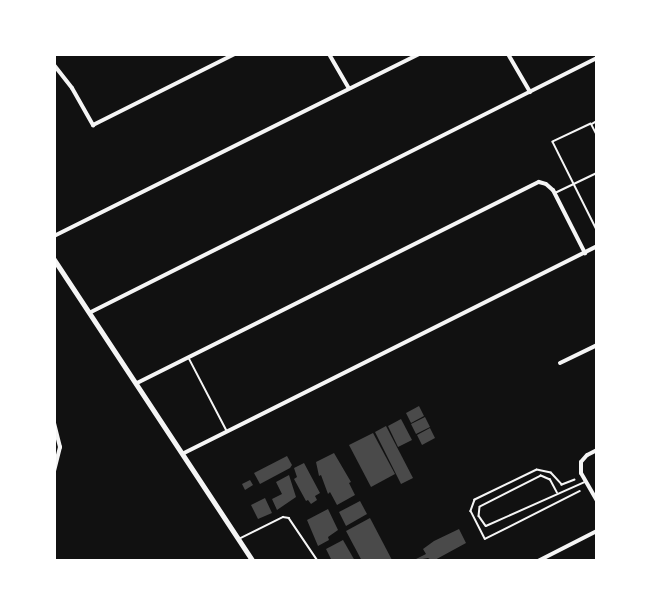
<!DOCTYPE html>
<html>
<head>
<meta charset="utf-8">
<style>
	body { margin:0 }
	#map { position:relative; width:651px; height:615px; overflow:hidden; background:#111; font-family:"Exo 2",sans-serif }
	div>[style] { position:absolute }
	.building>* { inset:0; background:#4a4a4a }
	.path>* { height:1.5px; margin:-0.75px; padding:0 0.75px; transform-origin:0.75px; border-radius:0.75px; background:#f5f5f5 }
	.service>* { height:1.5px; margin:-0.75px; padding:0 0.75px; transform-origin:0.75px; border-radius:0.75px; background:#f5f5f5 }
	.minor>* { height:4px; margin:-2px; padding:0 2px; transform-origin:2px; border-radius:2px; background:#f5f5f5 }
	.tertiary>* { height:4.5px; margin:-2.25px; padding:0 2.25px; transform-origin:2.25px; border-radius:2.25px; background:#f5f5f5 }
	span { translate:-50% -50%; white-space:nowrap; text-align:center; line-height:1.15; -webkit-text-stroke:5px #fff; paint-order:stroke }
	.frame { position:absolute; inset:0; border:56px solid #fff; pointer-events:none }
</style>
</head>
<body>
<div id="map">
	<div class="building">
		<div style="clip-path:polygon(419px 406px,424px 416px,411px 423px,406px 413px)"></div>
		<div style="clip-path:polygon(425px 417px,430px 427px,416px 434px,411px 424px)"></div>
		<div style="clip-path:polygon(401px 419px,412px 440px,398px 447px,388px 426px)"></div>
		<div style="clip-path:polygon(386px 426px,413px 478px,401px 484px,375px 432px)"></div>
		<div style="clip-path:polygon(430px 428px,435px 438px,422px 445px,417px 435px)"></div>
		<div style="clip-path:polygon(373px 433px,395px 474px,371px 487px,349px 445px)"></div>
		<div style="clip-path:polygon(334px 453px,351px 482px,349px 483px,355px 495px,337px 505px,330px 492px,328px 494px,321px 475px,319px 476px,316px 462px)"></div>
		<div style="clip-path:polygon(287px 456px,292px 465px,290px 468px,260px 484px,254px 473px)"></div>
		<div style="clip-path:polygon(304px 463px,320px 493px,315px 496px,317px 500px,311px 504px,308px 500px,306px 501px,294px 479px,297px 477px,294px 468px)"></div>
		<div style="clip-path:polygon(289px 475px,296px 497px,277px 510px,272px 499px,282px 494px,276px 482px)"></div>
		<div style="clip-path:polygon(250px 480px,253px 485px,245px 490px,242px 484px)"></div>
		<div style="clip-path:polygon(265px 498px,272px 513px,258px 519px,251px 505px)"></div>
		<div style="clip-path:polygon(360px 501px,367px 514px,346px 526px,339px 512px)"></div>
		<div style="clip-path:polygon(328px 509px,338px 530px,328px 537px,329px 540px,318px 546px,307px 520px)"></div>
		<div style="clip-path:polygon(370px 518px,392px 560px,389px 561px,362px 561px,346px 531px)"></div>
		<div style="clip-path:polygon(459px 529px,466px 543px,433px 561px,428px 558px,412px 561px,426px 554px,423px 549px,434px 541px)"></div>
		<div style="clip-path:polygon(343px 540px,355px 561px,332px 561px,326px 549px)"></div>
	</div>
	<div class="path">
		<div style="left:575px;top:480px;width:14px;rotate:159deg"></div>
		<div style="left:562px;top:485px;width:16px;rotate:-133deg"></div>
		<div style="left:551px;top:473px;width:14px;rotate:-168deg"></div>
		<div style="left:537px;top:470px;width:69px;rotate:154.2deg"></div>
		<div style="left:475px;top:500px;width:12px;rotate:110deg"></div>
		<div style="left:471px;top:511px;width:31px;rotate:63deg"></div>
		<div style="left:485px;top:539px;width:106px;rotate:-26.8deg"></div>
	</div>
	<div class="service">
		<div style="left:592px;top:124px;width:6px;rotate:-31deg"></div>
		<div style="left:597px;top:136px;width:13px;rotate:-117deg"></div>
		<div style="left:591px;top:124px;width:42px;rotate:154.7deg"></div>
		<div style="left:553px;top:142px;width:98px;rotate:63.4deg"></div>
		<div style="left:555px;top:193px;width:47px;rotate:-25.5deg"></div>
		<div style="left:189px;top:358px;width:82px;rotate:62.5deg"></div>
		<div style="left:557px;top:493px;width:15px;rotate:-118deg"></div>
		<div style="left:550px;top:480px;width:10px;rotate:-156deg"></div>
		<div style="left:541px;top:476px;width:68px;rotate:153.1deg"></div>
		<div style="left:480px;top:507px;width:9px;rotate:96deg"></div>
		<div style="left:479px;top:516px;width:12px;rotate:55deg"></div>
		<div style="left:486px;top:526px;width:108px;rotate:-24deg"></div>
		<div style="left:239px;top:539px;width:49px;rotate:-26.6deg"></div>
		<div style="left:283px;top:517px;width:6px;rotate:9deg"></div>
		<div style="left:289px;top:518px;width:52px;rotate:56deg"></div>
	</div>
	<div class="minor">
		<div style="left:329px;top:54px;width:39px;rotate:60deg"></div>
		<div style="left:508px;top:54px;width:44px;rotate:59.9deg"></div>
		<div style="left:54px;top:65px;width:29px;rotate:52deg"></div>
		<div style="left:72px;top:88px;width:43px;rotate:60.4deg"></div>
		<div style="left:93px;top:125px;width:159px;rotate:-26.6deg"></div>
		<div style="left:54px;top:236px;width:408px;rotate:-26.5deg"></div>
		<div style="left:91px;top:312px;width:566px;rotate:-26.66deg"></div>
		<div style="left:560px;top:363px;width:41px;rotate:-25.9deg"></div>
		<div style="left:137px;top:383px;width:449px;rotate:-26.6deg"></div>
		<div style="left:539px;top:182px;width:7px;rotate:16deg"></div>
		<div style="left:546px;top:184px;width:9px;rotate:41deg"></div>
		<div style="left:553px;top:190px;width:71px;rotate:63.1deg"></div>
		<div style="left:54px;top:423px;width:25px;rotate:76deg"></div>
		<div style="left:60px;top:447px;width:25px;rotate:104deg"></div>
		<div style="left:597px;top:450px;width:11px;rotate:153deg"></div>
		<div style="left:587px;top:455px;width:9px;rotate:131deg"></div>
		<div style="left:581px;top:462px;width:11px;rotate:90deg"></div>
		<div style="left:581px;top:473px;width:32px;rotate:60deg"></div>
		<div style="left:184px;top:453px;width:462px;rotate:-26.6deg"></div>
		<div style="left:538px;top:561px;width:66px;rotate:-27deg"></div>
	</div>
	<div class="tertiary">
		<div style="left:54px;top:259px;width:362px;rotate:56.6deg"></div>
	</div>
	<div class="frame"></div>
</div>
</body>
</html>
